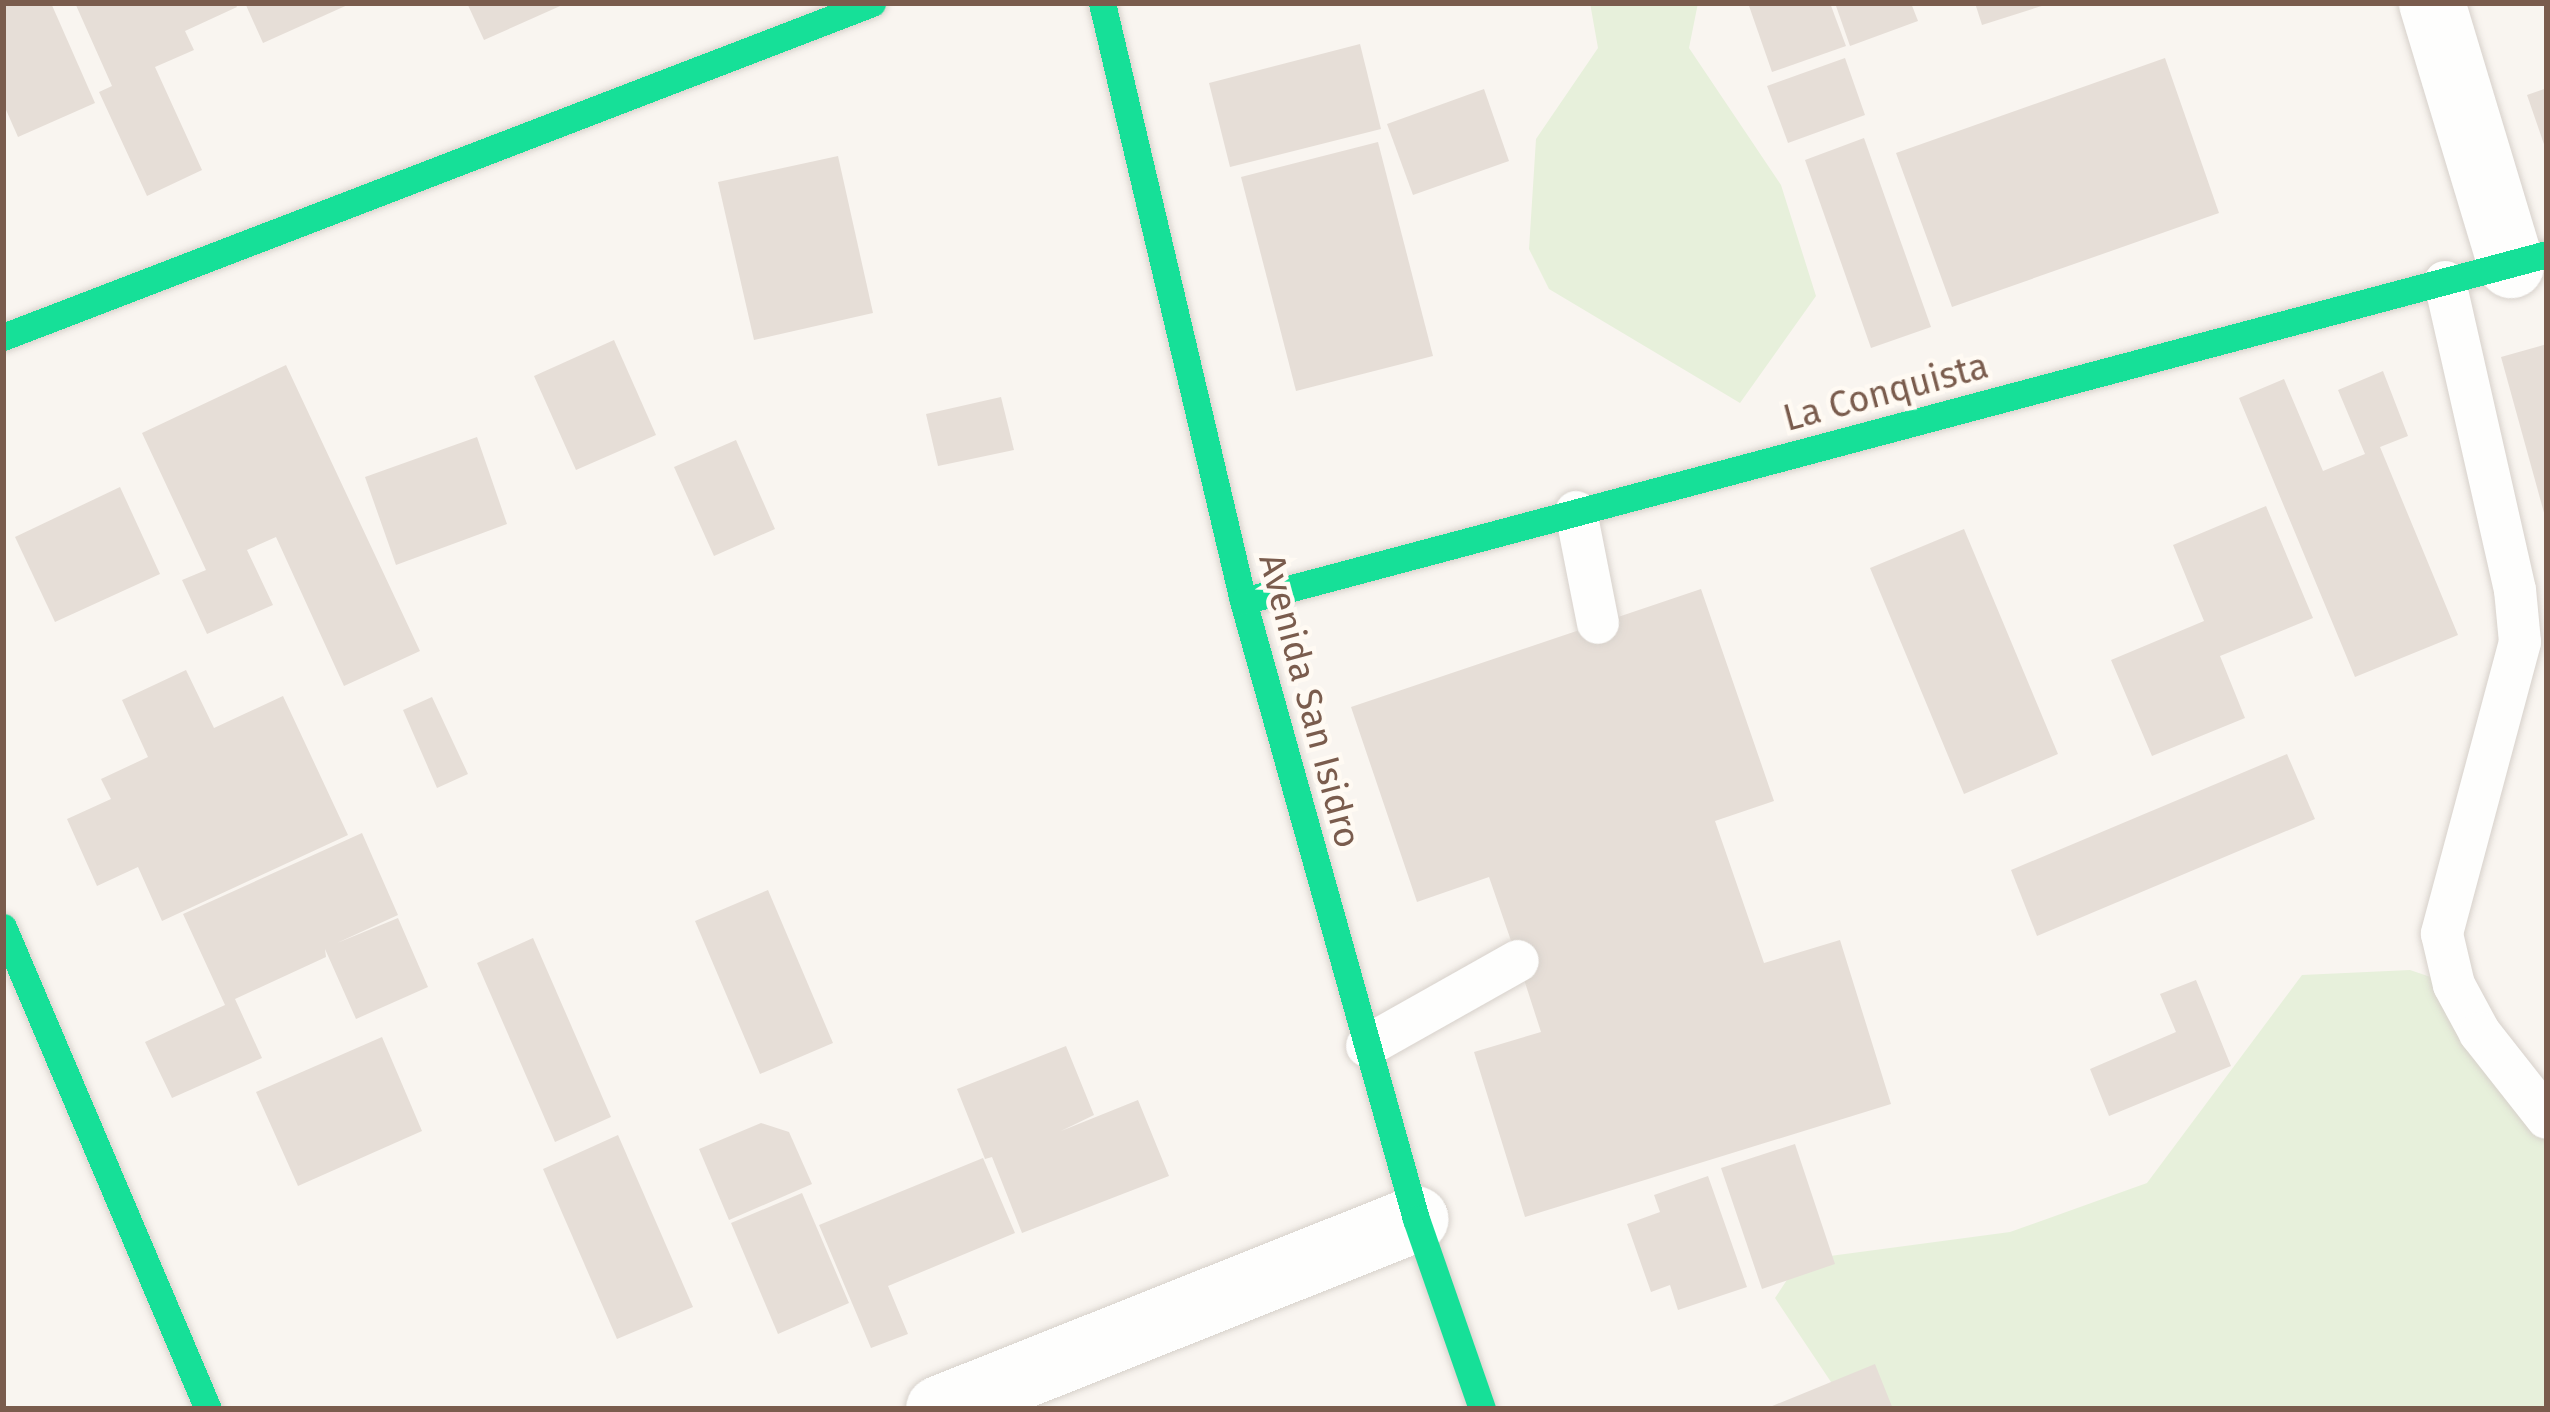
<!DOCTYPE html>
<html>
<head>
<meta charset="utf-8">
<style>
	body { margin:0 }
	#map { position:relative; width:2550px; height:1412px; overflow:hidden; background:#f9f5f0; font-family:"Fira Sans",sans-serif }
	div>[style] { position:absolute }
	.green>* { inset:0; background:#e7f0db }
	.building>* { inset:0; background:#e6ded7 }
	.roads { filter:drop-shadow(0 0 3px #d7d1cb) drop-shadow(0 0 3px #d7d1cb) }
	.lane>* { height:42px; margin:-21px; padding:0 21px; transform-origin:21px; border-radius:21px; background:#fefefd }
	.street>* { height:66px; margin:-33px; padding:0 33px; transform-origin:33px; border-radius:33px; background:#fefefd }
	.fast>* { height:27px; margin:-13.5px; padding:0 13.5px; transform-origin:13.5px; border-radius:13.5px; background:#16e098 }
	span { translate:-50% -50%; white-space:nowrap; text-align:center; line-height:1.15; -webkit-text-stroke:9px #fffaf3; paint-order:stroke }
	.street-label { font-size:36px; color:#7a5c4d }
	.frame { position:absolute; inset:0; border:6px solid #7a5c4d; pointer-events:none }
</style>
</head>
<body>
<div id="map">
	<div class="green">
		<div style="clip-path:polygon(1590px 3px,1698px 3px,1689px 48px,1781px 185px,1816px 296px,1740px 403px,1549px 289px,1529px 249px,1536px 139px,1598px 48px)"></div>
		<div style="clip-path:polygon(2410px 970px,2454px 985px,2480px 1033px,2547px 1092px,2547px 1409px,1849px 1409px,1775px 1298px,1800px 1260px,2010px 1232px,2147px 1183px,2302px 975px)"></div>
	</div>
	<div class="building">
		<div style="clip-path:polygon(3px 3px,51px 3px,95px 103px,18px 137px,3px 103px)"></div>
		<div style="clip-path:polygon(75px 3px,235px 3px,237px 7px,185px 31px,194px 50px,155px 67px,202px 170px,147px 196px,99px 92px,112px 86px)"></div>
		<div style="clip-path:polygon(245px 3px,352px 3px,263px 43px)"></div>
		<div style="clip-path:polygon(467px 3px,567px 3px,484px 40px)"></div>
		<div style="clip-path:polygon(1748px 3px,1830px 3px,1846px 46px,1772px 72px)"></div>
		<div style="clip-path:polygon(1835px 3px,1911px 3px,1918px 21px,1850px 46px)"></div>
		<div style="clip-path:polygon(1975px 3px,2048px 3px,2048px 4px,1982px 25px)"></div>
		<div style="clip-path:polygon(1360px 44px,1381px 129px,1230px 167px,1209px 83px)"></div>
		<div style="clip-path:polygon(1845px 58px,1865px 115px,1788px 143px,1767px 86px)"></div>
		<div style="clip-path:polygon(2165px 58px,2219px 213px,1952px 307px,1896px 153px)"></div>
		<div style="clip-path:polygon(2547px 88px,2547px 150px,2546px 150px,2527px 95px)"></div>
		<div style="clip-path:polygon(1484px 89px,1509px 161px,1413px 195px,1387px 124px)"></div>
		<div style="clip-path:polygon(1864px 138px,1931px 327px,1871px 348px,1805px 160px)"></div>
		<div style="clip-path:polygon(1378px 142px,1433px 356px,1296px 391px,1241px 177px)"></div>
		<div style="clip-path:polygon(838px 156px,873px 313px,754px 340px,718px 182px)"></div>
		<div style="clip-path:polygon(614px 340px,656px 435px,576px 470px,534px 376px)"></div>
		<div style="clip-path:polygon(2547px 344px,2547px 520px,2546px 520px,2501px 357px)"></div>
		<div style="clip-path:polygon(286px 365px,420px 651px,344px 686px,276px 537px,247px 550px,273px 605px,207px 634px,182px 580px,206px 570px,142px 433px)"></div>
		<div style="clip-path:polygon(2383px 371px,2408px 436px,2380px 447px,2458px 635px,2355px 677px,2239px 398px,2284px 379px,2323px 471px,2365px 454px,2338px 390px)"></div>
		<div style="clip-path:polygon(1001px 397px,1014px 450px,938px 466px,926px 414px)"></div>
		<div style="clip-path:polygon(477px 437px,507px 524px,396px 565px,365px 477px)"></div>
		<div style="clip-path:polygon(736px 440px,775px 529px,714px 556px,674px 467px)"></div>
		<div style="clip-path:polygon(120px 487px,160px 574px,55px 622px,15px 537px)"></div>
		<div style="clip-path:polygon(2266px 506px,2313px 618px,2220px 656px,2245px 718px,2152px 756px,2111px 660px,2204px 621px,2173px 545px)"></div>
		<div style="clip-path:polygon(1964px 529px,2058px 754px,1964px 794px,1870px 568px)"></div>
		<div style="clip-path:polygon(1701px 589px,1774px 801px,1715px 821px,1764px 963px,1840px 940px,1891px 1104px,1525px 1217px,1474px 1052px,1541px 1032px,1518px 961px,1489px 877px,1417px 902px,1351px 707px)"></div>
		<div style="clip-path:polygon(186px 670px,214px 728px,283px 696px,348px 835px,162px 921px,138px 867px,97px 886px,67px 819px,111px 799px,101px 779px,148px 757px,122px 700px)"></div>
		<div style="clip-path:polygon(432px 697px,468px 774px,437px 788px,403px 710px)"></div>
		<div style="clip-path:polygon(2287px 754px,2315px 819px,2037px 936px,2011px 870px)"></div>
		<div style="clip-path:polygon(362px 833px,398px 915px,337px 943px,398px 918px,428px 987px,356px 1019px,325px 949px,326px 957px,235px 999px,262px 1058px,172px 1098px,145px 1042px,225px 1005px,183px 914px)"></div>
		<div style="clip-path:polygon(768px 890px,833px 1043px,760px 1074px,695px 921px)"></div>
		<div style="clip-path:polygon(533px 938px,611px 1117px,555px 1142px,477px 963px)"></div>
		<div style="clip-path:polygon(2196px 980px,2231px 1066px,2109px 1116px,2090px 1069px,2176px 1032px,2160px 994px)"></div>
		<div style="clip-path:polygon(382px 1037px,422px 1131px,298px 1186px,256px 1092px)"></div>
		<div style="clip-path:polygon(1066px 1046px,1094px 1115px,1061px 1131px,1138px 1100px,1169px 1176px,1022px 1233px,992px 1157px,985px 1159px,957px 1089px)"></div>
		<div style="clip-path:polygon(761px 1123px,789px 1132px,812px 1184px,729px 1220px,699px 1149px)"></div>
		<div style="clip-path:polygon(618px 1135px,693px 1307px,617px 1339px,543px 1169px)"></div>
		<div style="clip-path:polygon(1795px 1144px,1835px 1264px,1762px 1289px,1721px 1168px)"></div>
		<div style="clip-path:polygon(983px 1158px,1015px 1233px,888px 1286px,908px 1334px,871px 1348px,819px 1225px)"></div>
		<div style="clip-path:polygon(1708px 1176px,1747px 1287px,1678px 1310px,1670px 1285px,1651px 1292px,1627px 1224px,1660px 1212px,1654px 1195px)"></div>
		<div style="clip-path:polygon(802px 1193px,849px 1303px,778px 1334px,731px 1223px)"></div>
		<div style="clip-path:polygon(1875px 1364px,1893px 1409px,1765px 1409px)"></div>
	</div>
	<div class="roads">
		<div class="lane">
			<div style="left:2445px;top:282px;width:316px;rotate:77.2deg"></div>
			<div style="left:2515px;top:590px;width:52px;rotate:84.5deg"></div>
			<div style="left:2520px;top:642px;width:302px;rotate:105deg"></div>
			<div style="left:2442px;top:934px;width:52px;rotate:76.8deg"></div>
			<div style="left:2454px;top:985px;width:55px;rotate:61.6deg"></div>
			<div style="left:2480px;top:1033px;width:108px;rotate:51.8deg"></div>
			<div style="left:1576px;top:512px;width:113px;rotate:78.8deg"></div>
			<div style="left:1367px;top:1046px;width:173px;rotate:-29.4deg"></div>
		</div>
		<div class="street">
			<div style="left:2432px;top:3px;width:274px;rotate:73.2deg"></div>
			<div style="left:939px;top:1409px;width:513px;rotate:-21.72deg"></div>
		</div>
		<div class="fast">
			<div style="left:1102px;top:3px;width:614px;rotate:76.73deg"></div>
			<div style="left:1243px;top:601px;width:642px;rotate:74.36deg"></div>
			<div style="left:1416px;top:1219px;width:201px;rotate:70.8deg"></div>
			<div style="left:3px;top:337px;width:931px;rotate:-21.02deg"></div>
			<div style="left:1243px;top:601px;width:1349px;rotate:-14.9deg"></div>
			<div style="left:3px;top:927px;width:524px;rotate:66.96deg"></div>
		</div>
	</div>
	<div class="street-label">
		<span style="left:1886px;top:393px;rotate:-15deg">La Conquista</span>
		<span style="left:1309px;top:701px;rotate:75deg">Avenida San Isidro</span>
	</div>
	<div class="frame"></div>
</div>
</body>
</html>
